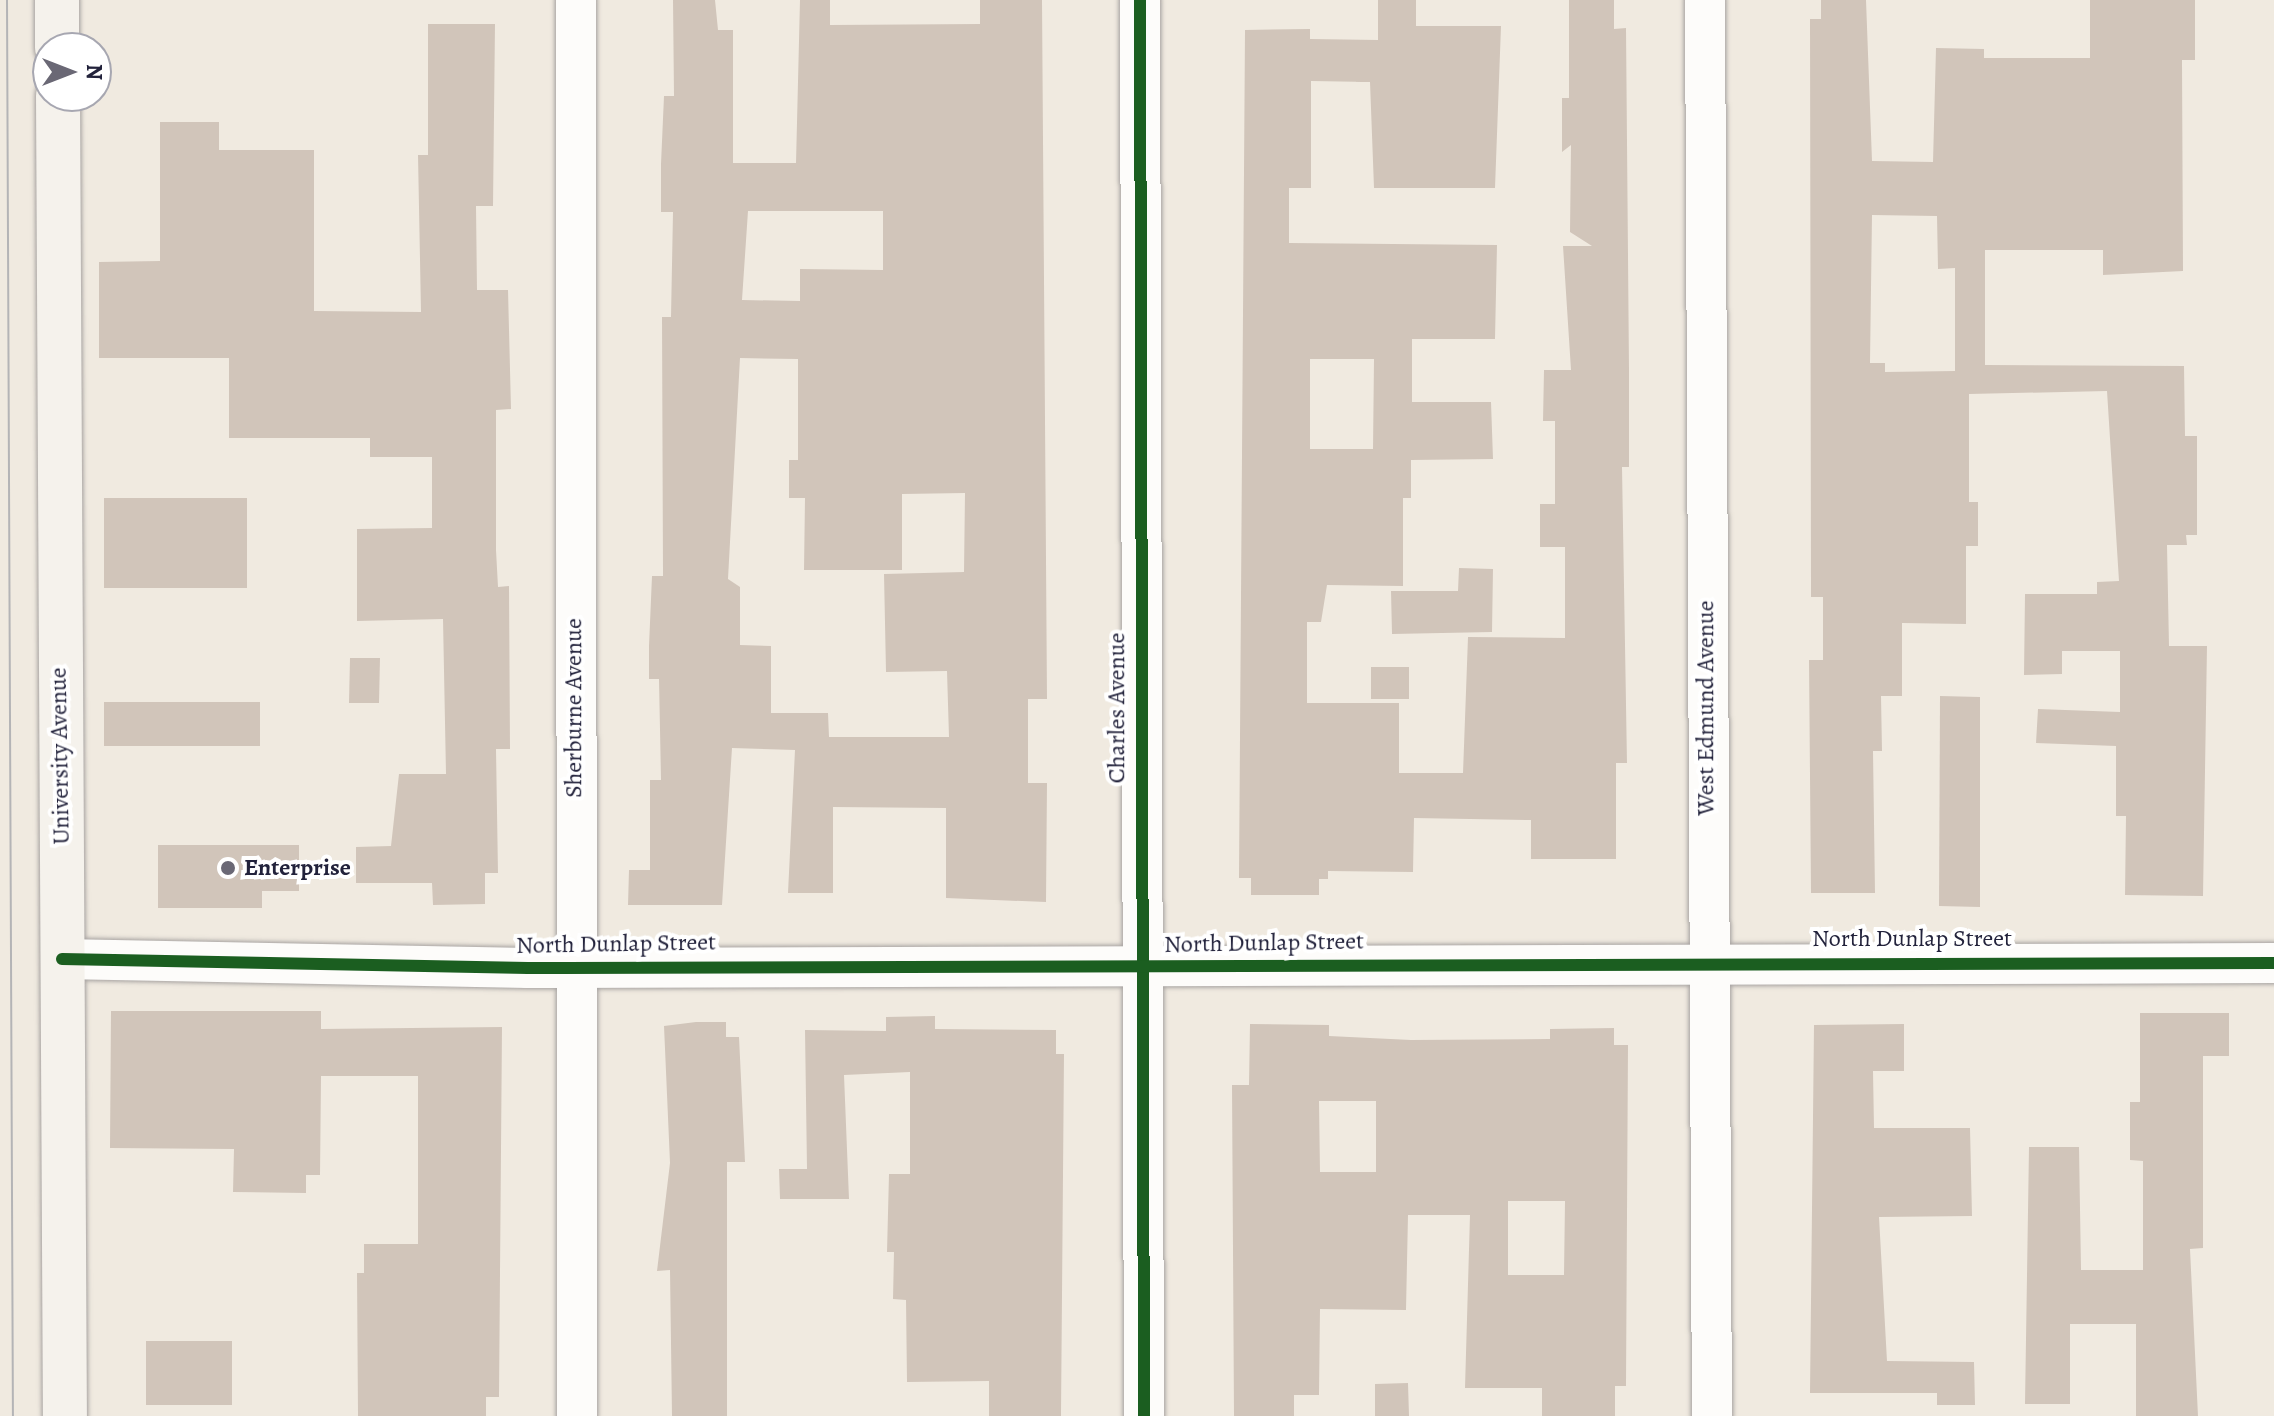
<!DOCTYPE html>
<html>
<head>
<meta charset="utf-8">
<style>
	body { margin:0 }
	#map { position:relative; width:2274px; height:1416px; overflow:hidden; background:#f0eae0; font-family:Alegreya,serif }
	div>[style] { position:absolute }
	.building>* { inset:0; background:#d1c5ba }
	.roads { filter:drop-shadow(0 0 2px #a8a4a2) drop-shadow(0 0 2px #a8a4a2) }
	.minor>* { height:40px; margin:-20px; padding:0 20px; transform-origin:20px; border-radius:20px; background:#fdfcfa }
	.secondary>* { height:44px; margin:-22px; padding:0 22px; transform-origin:22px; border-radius:22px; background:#f5f2ec }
	.tram>* { height:2px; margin:-1px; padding:0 1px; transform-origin:1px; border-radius:1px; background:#b4b4b6 }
	.cycleway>* { height:12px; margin:-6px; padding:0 6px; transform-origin:6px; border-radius:6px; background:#1b5e20 }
	.dots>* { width:22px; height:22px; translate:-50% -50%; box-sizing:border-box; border:4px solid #fff; border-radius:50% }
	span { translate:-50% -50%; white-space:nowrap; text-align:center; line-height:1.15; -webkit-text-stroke:8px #fff; paint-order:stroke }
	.street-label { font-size:24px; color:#22223b }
	.poi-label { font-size:24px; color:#22223b; font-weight:700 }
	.left { translate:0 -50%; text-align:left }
	.north { position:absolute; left:32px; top:32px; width:80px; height:80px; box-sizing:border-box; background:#fff; border:2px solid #a7a7b1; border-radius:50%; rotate:90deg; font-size:22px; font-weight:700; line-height:32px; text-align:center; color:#22223b }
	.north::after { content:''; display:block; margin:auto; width:28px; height:36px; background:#6a6875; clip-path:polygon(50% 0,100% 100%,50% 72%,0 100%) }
</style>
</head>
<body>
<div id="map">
	<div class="building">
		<div style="clip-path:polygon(evenodd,673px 0,715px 0,718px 30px,733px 30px,733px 163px,796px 163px,800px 0,830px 0,830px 25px,980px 24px,980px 0,1042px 0,1047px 699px,1028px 699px,1028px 783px,1047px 783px,1046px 902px,946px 898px,946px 808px,833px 807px,833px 893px,788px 893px,795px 750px,732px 748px,722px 905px,628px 905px,629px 870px,650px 870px,650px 780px,661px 780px,659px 679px,649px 679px,649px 646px,652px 576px,663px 576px,662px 317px,671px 317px,673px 212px,661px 212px,661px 164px,664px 96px,674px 96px,673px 0,748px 211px,883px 211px,883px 270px,800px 269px,800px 301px,742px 300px,748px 211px,673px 0,740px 358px,798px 359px,798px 460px,789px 460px,789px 498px,805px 498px,804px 570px,902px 570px,902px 494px,965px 493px,964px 572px,884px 574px,886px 672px,947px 671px,949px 737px,829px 737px,828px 713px,771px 713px,771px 646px,740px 645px,740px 587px,728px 579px,740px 358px)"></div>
		<div style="clip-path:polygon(evenodd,1378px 0,1416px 0,1416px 26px,1501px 26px,1495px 188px,1374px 188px,1370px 82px,1311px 81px,1311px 188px,1289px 188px,1289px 243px,1497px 245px,1495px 339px,1412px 339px,1412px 402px,1491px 402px,1493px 459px,1411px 460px,1411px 498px,1403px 498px,1403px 586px,1327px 585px,1321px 622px,1307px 622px,1307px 703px,1399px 703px,1399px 773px,1463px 773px,1468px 637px,1565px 638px,1565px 547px,1540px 547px,1540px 504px,1555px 504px,1555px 421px,1543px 421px,1544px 370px,1571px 370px,1563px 246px,1592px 246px,1570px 232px,1571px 145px,1562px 152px,1562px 98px,1569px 98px,1569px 0,1614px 0,1614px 29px,1626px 28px,1629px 370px,1629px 467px,1622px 467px,1627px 763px,1616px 763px,1616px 859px,1531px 859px,1531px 820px,1414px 818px,1413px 872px,1328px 871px,1328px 879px,1319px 879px,1319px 895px,1251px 895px,1251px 878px,1239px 878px,1245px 30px,1310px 29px,1310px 39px,1378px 40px,1378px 0,1310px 359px,1374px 359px,1373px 449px,1310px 449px,1310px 359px)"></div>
		<div style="clip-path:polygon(evenodd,1821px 0,1866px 0,1872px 161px,1933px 162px,1936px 48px,1984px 49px,1984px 58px,2090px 58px,2090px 0,2195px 0,2195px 60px,2182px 60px,2183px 271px,2103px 275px,2103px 250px,1985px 250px,1985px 365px,2184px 366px,2185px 436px,2197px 436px,2197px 535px,2186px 535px,2187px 545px,2167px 545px,2169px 646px,2207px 646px,2203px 896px,2125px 895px,2126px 816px,2116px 816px,2116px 746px,2036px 743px,2038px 709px,2120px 712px,2120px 651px,2062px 651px,2062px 674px,2024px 675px,2025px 594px,2097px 594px,2097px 582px,2119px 581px,2107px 391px,1969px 394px,1969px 502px,1978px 502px,1978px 546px,1966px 546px,1966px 624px,1902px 623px,1902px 696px,1881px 696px,1882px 751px,1873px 751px,1875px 893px,1811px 893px,1809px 660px,1823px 660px,1823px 597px,1811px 597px,1810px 19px,1821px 19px,1821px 0,1872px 215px,1937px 216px,1938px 269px,1955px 268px,1955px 371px,1885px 372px,1885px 363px,1870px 363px,1872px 215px)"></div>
		<div style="clip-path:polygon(428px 24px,495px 24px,493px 206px,476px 206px,477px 290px,508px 290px,511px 409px,496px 410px,496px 550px,498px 587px,509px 586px,510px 749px,496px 749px,498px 873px,485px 873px,485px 904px,433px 905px,432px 883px,356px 883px,356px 847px,391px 846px,399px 774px,446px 774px,443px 619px,357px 621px,357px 529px,432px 528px,432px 457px,370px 457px,370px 438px,229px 438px,229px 358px,99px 358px,99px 262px,160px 261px,160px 122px,219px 122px,219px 150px,314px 150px,314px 311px,421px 312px,418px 155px,428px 155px)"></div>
		<div style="clip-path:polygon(104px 498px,247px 498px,247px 588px,104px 588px)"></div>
		<div style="clip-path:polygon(1459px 568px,1493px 569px,1492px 632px,1392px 634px,1391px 591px,1458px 591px)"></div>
		<div style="clip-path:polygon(350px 658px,380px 658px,379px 703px,349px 703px)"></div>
		<div style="clip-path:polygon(1371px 667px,1409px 667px,1409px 699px,1371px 699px)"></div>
		<div style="clip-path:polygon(1940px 696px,1980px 697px,1980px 907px,1939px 906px)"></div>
		<div style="clip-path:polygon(104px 702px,260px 702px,260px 746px,104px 746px)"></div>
		<div style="clip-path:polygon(158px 845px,299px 845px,299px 891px,262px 891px,262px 908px,158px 908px)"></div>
		<div style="clip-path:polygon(111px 1011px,321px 1011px,321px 1029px,502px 1027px,499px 1397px,486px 1397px,486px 1416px,358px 1416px,357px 1273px,364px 1273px,364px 1244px,418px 1244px,418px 1076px,321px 1076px,320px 1175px,306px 1175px,306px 1193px,233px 1192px,234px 1149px,110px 1148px)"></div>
		<div style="clip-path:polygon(2140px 1013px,2229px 1013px,2229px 1056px,2203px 1056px,2203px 1248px,2190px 1249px,2198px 1416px,2136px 1416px,2136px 1324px,2070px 1324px,2070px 1404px,2025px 1404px,2029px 1147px,2079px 1147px,2081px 1270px,2143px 1270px,2143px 1161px,2130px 1160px,2130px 1102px,2140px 1102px)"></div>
		<div style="clip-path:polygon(935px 1016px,935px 1029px,1056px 1030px,1056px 1054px,1064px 1054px,1061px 1416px,989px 1416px,989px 1381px,907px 1382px,906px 1300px,893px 1299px,894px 1252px,887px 1252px,889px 1174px,910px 1174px,910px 1072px,844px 1075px,849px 1199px,780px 1199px,779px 1169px,807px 1169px,805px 1030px,886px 1031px,886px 1017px)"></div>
		<div style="clip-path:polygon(696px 1022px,726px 1022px,726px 1037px,739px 1037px,745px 1162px,727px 1162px,727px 1416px,672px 1416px,670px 1270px,657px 1271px,670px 1163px,664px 1026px)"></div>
		<div style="clip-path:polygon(evenodd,1250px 1024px,1329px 1025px,1329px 1036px,1411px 1040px,1550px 1039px,1550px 1029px,1614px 1028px,1614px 1045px,1628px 1045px,1626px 1386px,1615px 1386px,1615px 1416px,1542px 1416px,1542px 1388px,1465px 1388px,1470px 1215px,1408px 1215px,1406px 1310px,1320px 1309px,1319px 1395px,1294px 1395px,1294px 1416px,1234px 1416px,1232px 1085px,1249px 1085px,1250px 1024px,1319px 1101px,1376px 1101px,1376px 1172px,1320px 1172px,1319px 1101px,1250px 1024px,1508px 1201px,1565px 1201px,1564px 1275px,1508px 1275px,1508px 1201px)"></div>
		<div style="clip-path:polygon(1904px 1024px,1904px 1071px,1873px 1071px,1874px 1128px,1970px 1128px,1972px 1216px,1879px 1217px,1887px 1361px,1974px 1362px,1975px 1405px,1937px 1405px,1937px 1393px,1810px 1393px,1814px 1025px)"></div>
		<div style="clip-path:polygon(146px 1341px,232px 1341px,232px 1405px,146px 1405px)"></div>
		<div style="clip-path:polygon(1408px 1383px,1409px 1416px,1375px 1416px,1375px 1384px)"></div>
	</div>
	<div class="roads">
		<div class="minor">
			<div style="left:576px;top:0;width:1416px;rotate:89.96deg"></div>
			<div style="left:1140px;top:0;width:1416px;rotate:89.84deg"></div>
			<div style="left:1705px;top:0;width:1416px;rotate:89.72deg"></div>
			<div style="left:62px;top:959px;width:466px;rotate:1.1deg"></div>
			<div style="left:528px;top:968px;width:1746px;rotate:-0.16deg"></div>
		</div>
		<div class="secondary">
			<div style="left:57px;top:0;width:48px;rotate:90deg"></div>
			<div style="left:58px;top:96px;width:1320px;rotate:89.7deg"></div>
		</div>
	</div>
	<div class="tram">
		<div style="left:7px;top:0;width:1416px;rotate:89.76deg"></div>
	</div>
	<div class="cycleway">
		<div style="left:1140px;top:0;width:1416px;rotate:89.84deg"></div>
		<div style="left:62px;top:959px;width:466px;rotate:1.1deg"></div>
		<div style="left:528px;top:968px;width:1746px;rotate:-0.16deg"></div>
	</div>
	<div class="dots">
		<div style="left:228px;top:868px;background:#6a6875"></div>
	</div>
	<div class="street-label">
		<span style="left:574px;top:708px;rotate:-90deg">Sherburne Avenue</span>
		<span style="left:1117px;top:708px;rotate:-90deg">Charles Avenue</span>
		<span style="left:1706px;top:708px;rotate:-90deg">West Edmund Avenue</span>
		<span style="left:60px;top:756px;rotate:-91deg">University Avenue</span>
		<span style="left:1912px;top:939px">North Dunlap Street</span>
		<span style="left:1264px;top:943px;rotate:-1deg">North Dunlap Street</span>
		<span style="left:616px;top:944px;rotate:-1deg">North Dunlap Street</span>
	</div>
	<div class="poi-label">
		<span class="left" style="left:244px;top:868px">Enterprise</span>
	</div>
	<div class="north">N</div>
</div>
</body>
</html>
